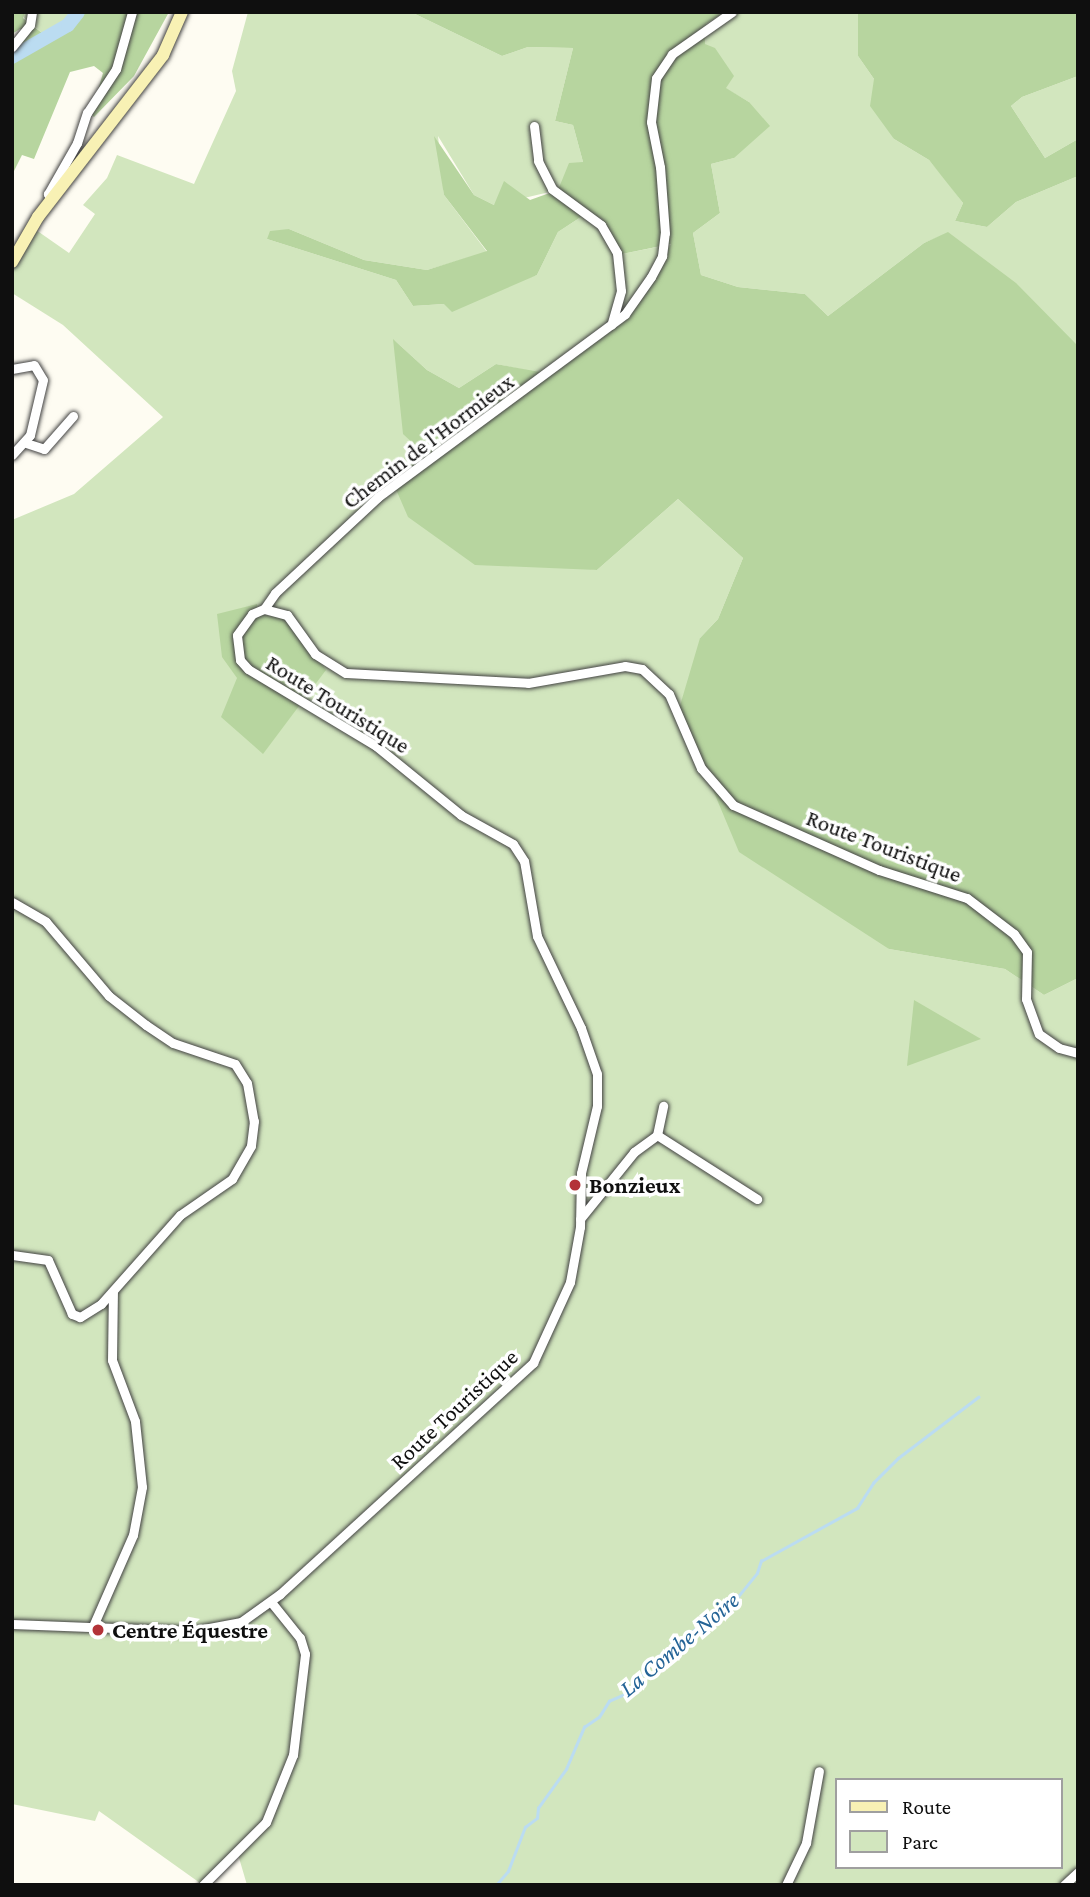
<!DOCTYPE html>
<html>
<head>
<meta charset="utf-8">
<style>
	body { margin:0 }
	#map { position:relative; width:1090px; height:1897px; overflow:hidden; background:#fefcf2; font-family:"Crimson Pro",serif }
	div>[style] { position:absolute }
	.green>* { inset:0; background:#d2e6be }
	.forest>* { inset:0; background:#b7d59f }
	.stream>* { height:2.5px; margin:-1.25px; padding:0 1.25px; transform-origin:1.25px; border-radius:1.25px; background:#bbdcf1 }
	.river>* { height:14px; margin:-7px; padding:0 7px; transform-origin:7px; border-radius:7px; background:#bbdcf1 }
	.roads { filter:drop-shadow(0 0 2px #424242) drop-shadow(0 0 2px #424242) }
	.minor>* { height:9px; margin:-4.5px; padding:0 4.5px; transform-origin:4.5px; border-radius:4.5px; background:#fff }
	.secondary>* { height:12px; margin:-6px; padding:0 6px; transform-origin:6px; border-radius:6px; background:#f8f1b4 }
	.dots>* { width:19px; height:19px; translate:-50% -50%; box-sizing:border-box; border:4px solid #fff; border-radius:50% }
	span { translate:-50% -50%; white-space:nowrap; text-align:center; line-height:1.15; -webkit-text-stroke:7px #fff; paint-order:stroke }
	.street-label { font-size:23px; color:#0f0f0f }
	.poi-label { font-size:23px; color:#0f0f0f; font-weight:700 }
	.left { translate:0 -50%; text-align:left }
	.water-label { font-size:24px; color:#236396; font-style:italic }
	.frame { position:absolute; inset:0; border:14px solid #0f0f0f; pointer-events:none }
	.legend { position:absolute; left:835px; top:1778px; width:228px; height:91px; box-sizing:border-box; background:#fff; border:2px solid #9f9f9f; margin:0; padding:9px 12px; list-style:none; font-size:21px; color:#0f0f0f }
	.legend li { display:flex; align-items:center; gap:14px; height:35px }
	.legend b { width:35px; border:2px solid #9f9f9f }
</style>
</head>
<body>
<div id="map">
	<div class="green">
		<div style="clip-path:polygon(25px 12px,71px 12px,65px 23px,42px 33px,23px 17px)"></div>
		<div style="clip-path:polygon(evenodd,248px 12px,411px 12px,502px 56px,528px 47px,573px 48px,555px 121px,573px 125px,583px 162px,558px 190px,494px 205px,474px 195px,438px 136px,444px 195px,487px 252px,427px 270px,364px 260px,289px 229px,267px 239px,396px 280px,413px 306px,444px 304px,537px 275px,558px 232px,587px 213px,602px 219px,622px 254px,672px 244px,648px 290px,623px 323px,601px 331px,540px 373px,496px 364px,459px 388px,427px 370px,394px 340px,577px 567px,597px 570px,678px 499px,743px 558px,718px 619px,700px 638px,889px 949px,1005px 969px,1044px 995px,1078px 978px,1078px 1885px,247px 1885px,237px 1851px,200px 1883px,99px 1811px,95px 1821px,12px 1804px,12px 520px,74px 494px,163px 417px,63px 325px,12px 293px,12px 272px,36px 230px,69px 253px,95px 214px,83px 205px,107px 178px,117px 155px,194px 184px,236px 91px,232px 71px,248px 12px,836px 1780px,1060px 1780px,1060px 1867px,836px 1867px,836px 1780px)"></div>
		<div style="clip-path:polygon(725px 12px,858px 12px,858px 56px,874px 79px,894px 139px,929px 160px,945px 179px,963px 203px,955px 221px,987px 227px,1016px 202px,1078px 176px,1078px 346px,948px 233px,924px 243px,828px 316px,805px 294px,738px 287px,701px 275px,693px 233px,720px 213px,711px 164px,734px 158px,749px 102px,725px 88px,705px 44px,706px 24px)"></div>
		<div style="clip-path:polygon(1078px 76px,1078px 139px,1045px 158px,1011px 106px,1022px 97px)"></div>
	</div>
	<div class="forest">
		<div style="clip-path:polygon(12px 12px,25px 12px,23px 18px,42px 33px,65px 23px,71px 12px,169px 12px,134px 76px,94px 117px,91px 114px,103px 73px,94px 66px,70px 72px,34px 159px,22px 155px,12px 175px,12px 53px,28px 35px,20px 29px,12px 34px)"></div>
		<div style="clip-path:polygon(411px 12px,725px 12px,706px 24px,705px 44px,715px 48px,734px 76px,726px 88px,749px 102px,770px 126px,734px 158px,711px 164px,720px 213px,693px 233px,701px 275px,738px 287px,805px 294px,828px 316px,924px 243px,948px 232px,1016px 283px,1078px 346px,1078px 978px,1044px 995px,1005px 969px,889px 949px,739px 852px,679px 709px,700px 638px,718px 619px,743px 558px,678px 499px,597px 570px,475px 565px,408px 517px,388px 471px,417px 447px,403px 434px,393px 339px,427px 370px,459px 388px,496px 364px,540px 372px,601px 331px,623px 322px,648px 290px,671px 244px,622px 254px,602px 219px,587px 213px,558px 232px,537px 275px,452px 312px,444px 304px,413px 306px,396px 280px,267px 239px,270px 231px,289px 229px,364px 260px,427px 270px,487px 251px,444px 195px,434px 136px,474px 195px,494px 205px,504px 181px,530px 200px,558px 190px,569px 163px,583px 162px,573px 125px,555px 121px,573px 48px,528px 47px,502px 56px)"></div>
		<div style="clip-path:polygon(858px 12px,1078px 12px,1078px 76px,1022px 97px,1011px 106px,1045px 158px,1078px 139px,1078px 176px,1016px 202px,987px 227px,955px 221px,963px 203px,929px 160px,894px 139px,870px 106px,874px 79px,858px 56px)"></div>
		<div style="clip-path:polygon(257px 604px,258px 614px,287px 619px,326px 670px,263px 754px,221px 717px,237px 678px,222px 657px,217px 614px)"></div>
		<div style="clip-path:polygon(914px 1000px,981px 1039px,907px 1066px)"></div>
	</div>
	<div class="stream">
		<div style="left:496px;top:1885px;width:18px;rotate:-49deg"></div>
		<div style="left:508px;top:1871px;width:47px;rotate:-68.9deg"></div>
		<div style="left:525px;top:1827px;width:15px;rotate:-37deg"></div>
		<div style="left:537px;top:1818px;width:10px;rotate:-84deg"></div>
		<div style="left:538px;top:1808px;width:48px;rotate:-54.3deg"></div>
		<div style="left:566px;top:1769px;width:46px;rotate:-66.8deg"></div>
		<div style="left:584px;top:1727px;width:18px;rotate:-34deg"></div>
		<div style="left:599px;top:1717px;width:19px;rotate:-58deg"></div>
		<div style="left:609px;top:1701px;width:20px;rotate:-24deg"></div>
		<div style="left:627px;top:1693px;width:45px;rotate:-50.4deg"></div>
		<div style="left:656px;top:1658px;width:99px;rotate:-36.4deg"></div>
		<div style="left:736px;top:1599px;width:33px;rotate:-51deg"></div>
		<div style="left:757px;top:1573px;width:13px;rotate:-72deg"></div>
		<div style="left:761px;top:1561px;width:110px;rotate:-28.9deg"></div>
		<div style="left:857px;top:1508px;width:30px;rotate:-57deg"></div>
		<div style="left:873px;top:1483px;width:35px;rotate:-45deg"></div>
		<div style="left:898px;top:1458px;width:101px;rotate:-37.3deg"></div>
	</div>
	<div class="river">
		<div style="left:12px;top:57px;width:64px;rotate:-29.7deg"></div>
		<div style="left:68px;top:25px;width:16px;rotate:-52deg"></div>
	</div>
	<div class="roads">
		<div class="minor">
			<div style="left:12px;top:47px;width:28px;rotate:-51deg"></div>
			<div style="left:30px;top:25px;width:13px;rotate:-81deg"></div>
			<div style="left:534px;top:126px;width:35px;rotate:83deg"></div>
			<div style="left:538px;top:161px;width:31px;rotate:63deg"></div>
			<div style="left:552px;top:189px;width:61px;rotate:36.3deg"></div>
			<div style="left:601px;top:225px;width:32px;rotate:60deg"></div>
			<div style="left:617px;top:253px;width:38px;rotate:84deg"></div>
			<div style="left:621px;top:291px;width:35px;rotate:106deg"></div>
			<div style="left:51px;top:200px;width:7px;rotate:-117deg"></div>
			<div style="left:48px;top:194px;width:59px;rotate:-60.4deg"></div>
			<div style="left:77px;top:143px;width:32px;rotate:-72deg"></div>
			<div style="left:87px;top:113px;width:53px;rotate:-56.6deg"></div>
			<div style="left:116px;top:69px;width:59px;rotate:-74.3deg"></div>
			<div style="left:12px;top:369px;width:22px;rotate:-10deg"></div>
			<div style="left:34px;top:365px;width:17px;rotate:59deg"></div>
			<div style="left:43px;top:380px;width:57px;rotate:103.3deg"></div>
			<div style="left:30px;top:435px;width:27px;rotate:132deg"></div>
			<div style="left:26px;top:443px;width:19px;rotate:18deg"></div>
			<div style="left:44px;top:449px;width:44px;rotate:-48.7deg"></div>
			<div style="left:264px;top:609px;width:19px;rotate:-55deg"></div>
			<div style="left:275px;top:593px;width:141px;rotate:-43deg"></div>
			<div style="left:378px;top:497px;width:307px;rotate:-36.5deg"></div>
			<div style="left:625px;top:314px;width:45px;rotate:-54.9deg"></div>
			<div style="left:651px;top:277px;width:24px;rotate:-62deg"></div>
			<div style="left:662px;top:256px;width:23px;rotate:-83deg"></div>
			<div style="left:665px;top:233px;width:66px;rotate:-94.3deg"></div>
			<div style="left:660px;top:167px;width:46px;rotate:-101.3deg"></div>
			<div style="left:651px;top:122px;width:44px;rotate:-83.5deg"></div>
			<div style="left:656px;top:78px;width:29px;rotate:-56deg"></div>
			<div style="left:672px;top:54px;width:73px;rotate:-35deg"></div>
			<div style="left:12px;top:902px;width:39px;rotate:30deg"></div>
			<div style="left:46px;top:922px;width:97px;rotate:49.6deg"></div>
			<div style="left:109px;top:996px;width:47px;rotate:38.1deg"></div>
			<div style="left:146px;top:1025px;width:32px;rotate:34deg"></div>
			<div style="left:173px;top:1043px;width:65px;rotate:18.7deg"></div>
			<div style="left:235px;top:1064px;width:22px;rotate:58deg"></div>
			<div style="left:247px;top:1083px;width:39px;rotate:80deg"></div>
			<div style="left:254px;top:1121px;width:25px;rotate:97deg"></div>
			<div style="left:251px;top:1146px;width:38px;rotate:120deg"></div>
			<div style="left:232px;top:1179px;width:63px;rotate:145.3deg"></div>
			<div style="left:180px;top:1215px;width:119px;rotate:131.6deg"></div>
			<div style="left:101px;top:1304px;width:25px;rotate:148deg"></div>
			<div style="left:80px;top:1317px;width:9px;rotate:-159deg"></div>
			<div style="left:72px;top:1314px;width:59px;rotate:-114deg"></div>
			<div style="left:48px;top:1260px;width:36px;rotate:-172deg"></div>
			<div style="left:657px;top:1135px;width:30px;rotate:-78deg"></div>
			<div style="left:580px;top:1219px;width:86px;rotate:-51.1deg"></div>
			<div style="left:634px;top:1152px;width:29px;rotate:-36deg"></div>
			<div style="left:657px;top:1135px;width:119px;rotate:32.6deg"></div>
			<div style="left:12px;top:1624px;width:181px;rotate:2.2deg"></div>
			<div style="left:193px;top:1631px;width:49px;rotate:-10.6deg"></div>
			<div style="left:241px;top:1622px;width:48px;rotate:-35.7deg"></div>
			<div style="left:280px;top:1594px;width:343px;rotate:-42.4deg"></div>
			<div style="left:533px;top:1363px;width:89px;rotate:-65.4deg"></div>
			<div style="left:570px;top:1282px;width:56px;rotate:-79.7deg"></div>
			<div style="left:580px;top:1227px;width:54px;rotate:-88.9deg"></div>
			<div style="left:581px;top:1173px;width:69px;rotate:-76.6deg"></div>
			<div style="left:597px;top:1106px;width:32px;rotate:-90deg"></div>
			<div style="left:597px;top:1074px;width:49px;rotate:-109.2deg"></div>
			<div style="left:581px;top:1028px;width:102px;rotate:-115.6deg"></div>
			<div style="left:537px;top:936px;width:76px;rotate:-99.8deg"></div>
			<div style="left:524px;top:861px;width:20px;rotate:-123deg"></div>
			<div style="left:513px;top:844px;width:60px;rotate:-150.9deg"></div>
			<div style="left:461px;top:815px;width:109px;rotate:-140.9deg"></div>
			<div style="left:376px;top:746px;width:149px;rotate:-149deg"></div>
			<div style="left:248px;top:669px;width:12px;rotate:-132deg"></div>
			<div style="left:240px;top:660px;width:25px;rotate:-97deg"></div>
			<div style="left:237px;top:635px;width:26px;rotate:-54deg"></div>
			<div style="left:252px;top:614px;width:13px;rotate:-23deg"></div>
			<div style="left:264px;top:609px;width:24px;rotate:15deg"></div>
			<div style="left:287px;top:615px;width:48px;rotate:54.3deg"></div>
			<div style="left:315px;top:654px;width:36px;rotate:32deg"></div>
			<div style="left:346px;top:673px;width:182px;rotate:3.1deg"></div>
			<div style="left:528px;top:683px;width:98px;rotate:-9.9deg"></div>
			<div style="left:625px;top:666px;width:17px;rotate:10deg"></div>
			<div style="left:642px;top:669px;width:37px;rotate:43deg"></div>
			<div style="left:669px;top:694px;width:81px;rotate:66.6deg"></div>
			<div style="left:701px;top:768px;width:49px;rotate:49.1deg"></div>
			<div style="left:733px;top:805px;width:160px;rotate:24deg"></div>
			<div style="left:879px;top:870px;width:92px;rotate:17.7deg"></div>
			<div style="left:967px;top:898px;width:59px;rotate:37.5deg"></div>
			<div style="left:1014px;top:934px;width:22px;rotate:54deg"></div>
			<div style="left:1027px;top:952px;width:47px;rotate:91.2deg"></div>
			<div style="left:1026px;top:999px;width:37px;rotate:70deg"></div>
			<div style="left:1039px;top:1034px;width:24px;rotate:35deg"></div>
			<div style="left:1059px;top:1048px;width:20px;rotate:15deg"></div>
			<div style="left:93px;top:1626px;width:99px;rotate:-66.3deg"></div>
			<div style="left:133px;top:1535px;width:49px;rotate:-79.4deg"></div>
			<div style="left:142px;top:1487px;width:66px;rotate:-96.1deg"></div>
			<div style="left:135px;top:1421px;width:65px;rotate:-110.7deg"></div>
			<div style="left:112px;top:1360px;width:68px;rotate:-89.2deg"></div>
			<div style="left:203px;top:1885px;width:89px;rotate:-45deg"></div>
			<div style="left:266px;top:1822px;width:72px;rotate:-68.1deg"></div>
			<div style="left:293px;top:1755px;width:102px;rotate:-83.2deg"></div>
			<div style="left:305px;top:1654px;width:17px;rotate:-107deg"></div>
			<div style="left:300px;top:1638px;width:46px;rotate:-128.9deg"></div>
			<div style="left:786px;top:1885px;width:47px;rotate:-64.5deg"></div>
			<div style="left:806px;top:1843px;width:73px;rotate:-79.8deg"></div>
			<div style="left:1064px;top:1885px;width:19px;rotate:-43deg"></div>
		</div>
		<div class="secondary">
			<div style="left:12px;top:262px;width:52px;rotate:-60deg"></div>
			<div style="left:38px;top:217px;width:205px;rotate:-52.3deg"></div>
			<div style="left:163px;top:55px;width:47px;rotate:-66.2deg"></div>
		</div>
	</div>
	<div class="dots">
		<div style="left:575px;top:1185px;background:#b33338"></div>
		<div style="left:98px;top:1630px;background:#b33338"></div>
	</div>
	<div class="street-label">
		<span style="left:428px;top:441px;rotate:-37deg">Chemin de l'Hormieux</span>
		<span style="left:338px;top:704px;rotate:32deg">Route Touristique</span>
		<span style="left:884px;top:846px;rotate:21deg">Route Touristique</span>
		<span style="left:454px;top:1409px;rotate:-43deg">Route Touristique</span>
	</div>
	<div class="poi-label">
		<span class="left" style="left:589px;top:1185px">Bonzieux</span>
		<span class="left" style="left:112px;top:1630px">Centre Équestre</span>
	</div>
	<div class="water-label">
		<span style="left:679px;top:1644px;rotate:-40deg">La Combe-Noire</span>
	</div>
	<div class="frame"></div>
	<ul class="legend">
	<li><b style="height:9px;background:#f8f1b4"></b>Route</li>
	<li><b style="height:19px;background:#d2e6be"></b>Parc</li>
	</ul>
</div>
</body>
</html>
